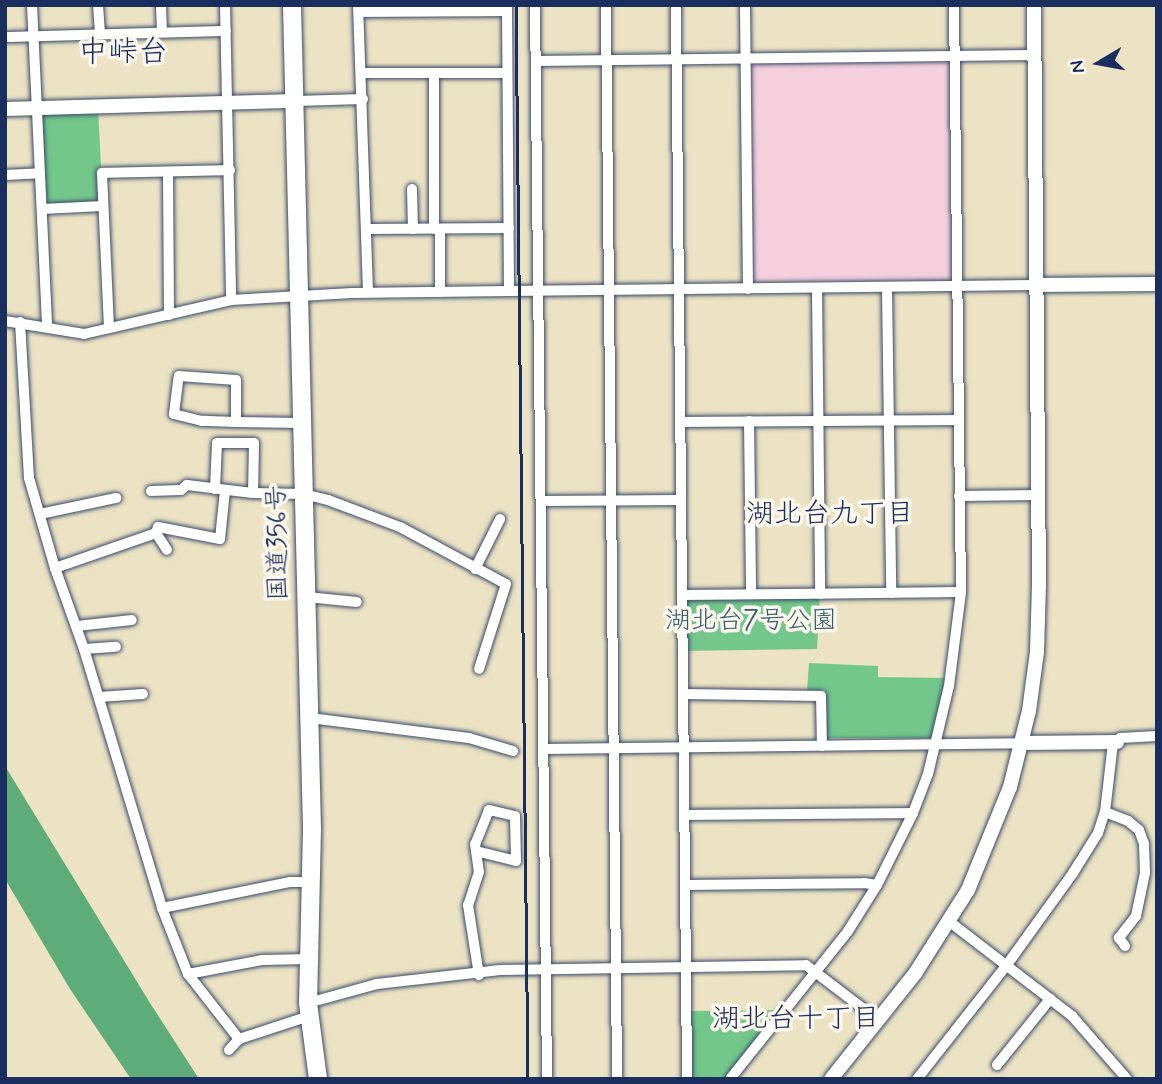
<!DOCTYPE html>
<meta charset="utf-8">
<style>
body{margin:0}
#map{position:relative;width:1162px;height:1084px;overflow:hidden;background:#ebe3c3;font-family:Mynerve,"Klee One",sans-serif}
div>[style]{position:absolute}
.built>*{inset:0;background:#f4cfdc}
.green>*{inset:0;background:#73c78b}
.forest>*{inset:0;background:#5eac77}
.roads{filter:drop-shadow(0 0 2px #3a4a6d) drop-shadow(0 0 2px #3a4a6d)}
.minor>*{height:10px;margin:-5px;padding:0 5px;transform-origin:5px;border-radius:5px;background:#fff}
.tertiary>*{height:14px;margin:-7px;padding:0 7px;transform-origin:7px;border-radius:7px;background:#fff}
.trunk>*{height:18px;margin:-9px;padding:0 9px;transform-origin:9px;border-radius:9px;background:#fff}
.rail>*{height:2.5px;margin:-1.25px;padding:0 1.25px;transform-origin:1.25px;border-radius:1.25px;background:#1b2f5e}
span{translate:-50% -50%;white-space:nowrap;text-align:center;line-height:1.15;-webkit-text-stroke:7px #fbf7ec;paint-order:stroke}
.street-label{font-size:26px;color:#1b2f5e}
.park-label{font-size:26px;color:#355d6c}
.neighbourhood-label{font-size:28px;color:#1b2f5e}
.quarter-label{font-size:30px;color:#1b2f5e}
.frame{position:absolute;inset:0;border:7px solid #1b2f5e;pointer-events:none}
.north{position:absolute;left:1064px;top:28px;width:70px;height:70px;-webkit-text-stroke:5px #fbf7ec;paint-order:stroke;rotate:260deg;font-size:19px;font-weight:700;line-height:28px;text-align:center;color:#1b2f5e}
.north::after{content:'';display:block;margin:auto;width:24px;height:32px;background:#1b2f5e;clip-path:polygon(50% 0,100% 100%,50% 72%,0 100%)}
</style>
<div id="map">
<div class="built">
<div style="clip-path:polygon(951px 60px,953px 281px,753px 281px,751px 62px)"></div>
</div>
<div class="green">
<div style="clip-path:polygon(98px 107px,103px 206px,42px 209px,37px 108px)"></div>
<div style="clip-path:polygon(820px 594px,817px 649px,683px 651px,682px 595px)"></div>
<div style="clip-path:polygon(809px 663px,878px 666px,878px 677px,946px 678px,934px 738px,826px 738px,825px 690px,807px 690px)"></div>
<div style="clip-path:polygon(786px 1010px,730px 1079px,687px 1079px,686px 1011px)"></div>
</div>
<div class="forest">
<div style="clip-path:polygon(5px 766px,150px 1003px,199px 1079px,131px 1079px,70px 989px,5px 879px)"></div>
</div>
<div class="roads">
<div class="minor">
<div style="left:32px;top:5px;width:320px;rotate:87.3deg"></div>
<div style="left:98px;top:5px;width:29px;rotate:86deg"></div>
<div style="left:161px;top:5px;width:27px;rotate:88deg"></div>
<div style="left:225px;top:5px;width:295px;rotate:88.8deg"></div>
<div style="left:358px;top:5px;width:287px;rotate:88deg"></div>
<div style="left:535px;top:5px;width:1074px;rotate:89.36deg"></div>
<div style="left:606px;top:5px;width:1074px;rotate:89.41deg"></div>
<div style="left:676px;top:5px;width:1074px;rotate:89.41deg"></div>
<div style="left:745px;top:5px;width:284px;rotate:89.4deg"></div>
<div style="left:359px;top:12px;width:148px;rotate:-0.4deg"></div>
<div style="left:5px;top:37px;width:221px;rotate:-1.6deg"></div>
<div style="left:536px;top:61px;width:498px;rotate:-0.7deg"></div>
<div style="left:362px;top:73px;width:145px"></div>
<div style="left:434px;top:73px;width:156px;rotate:90deg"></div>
<div style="left:296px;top:101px;width:67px;rotate:-1.7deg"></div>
<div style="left:168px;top:172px;width:143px;rotate:89.6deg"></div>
<div style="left:5px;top:175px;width:35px;rotate:-3deg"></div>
<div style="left:412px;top:189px;width:40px;rotate:88.6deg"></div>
<div style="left:42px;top:209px;width:61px;rotate:-2.8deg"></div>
<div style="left:367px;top:229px;width:142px;rotate:-0.4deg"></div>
<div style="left:817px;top:288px;width:306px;rotate:89.4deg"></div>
<div style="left:887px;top:288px;width:305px;rotate:89.2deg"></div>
<div style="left:509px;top:291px;width:527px;rotate:-0.65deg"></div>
<div style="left:440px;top:292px;width:63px;rotate:-90deg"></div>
<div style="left:5px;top:321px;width:80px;rotate:9.3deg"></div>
<div style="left:84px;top:334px;width:151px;rotate:-13deg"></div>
<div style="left:231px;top:300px;width:121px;rotate:-3.3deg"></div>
<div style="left:352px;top:293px;width:157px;rotate:-0.7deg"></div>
<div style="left:509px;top:291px;width:286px;rotate:-90.4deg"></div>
<div style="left:20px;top:322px;width:156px;rotate:86.7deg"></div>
<div style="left:29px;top:478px;width:94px;rotate:73.9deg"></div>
<div style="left:55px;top:568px;width:86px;rotate:70.3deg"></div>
<div style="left:84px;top:649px;width:270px;rotate:73.2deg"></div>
<div style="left:162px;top:908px;width:71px;rotate:68.5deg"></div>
<div style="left:188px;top:974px;width:75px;rotate:-10.7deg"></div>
<div style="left:262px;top:960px;width:47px;rotate:-1.2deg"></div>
<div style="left:109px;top:328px;width:155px;rotate:-92.6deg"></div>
<div style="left:102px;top:173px;width:128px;rotate:-1.3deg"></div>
<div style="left:749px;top:421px;width:173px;rotate:89.3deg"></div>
<div style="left:236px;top:422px;width:34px;rotate:-178deg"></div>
<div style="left:202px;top:421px;width:29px;rotate:-166deg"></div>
<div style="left:174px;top:414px;width:38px;rotate:-83deg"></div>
<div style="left:179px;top:376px;width:57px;rotate:4deg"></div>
<div style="left:236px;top:380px;width:42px;rotate:90deg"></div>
<div style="left:236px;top:422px;width:66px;rotate:0.9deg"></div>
<div style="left:680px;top:422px;width:278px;rotate:-0.4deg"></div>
<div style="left:215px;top:489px;width:46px;rotate:-87.5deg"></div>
<div style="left:217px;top:443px;width:37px"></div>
<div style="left:254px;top:443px;width:50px;rotate:91.1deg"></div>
<div style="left:151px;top:491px;width:30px;rotate:-2deg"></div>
<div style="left:181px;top:490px;width:8px;rotate:-40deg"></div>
<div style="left:187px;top:485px;width:66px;rotate:6.9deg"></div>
<div style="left:253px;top:493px;width:51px;rotate:1.1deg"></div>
<div style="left:304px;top:494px;width:25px;rotate:14deg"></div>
<div style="left:328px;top:500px;width:77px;rotate:20.6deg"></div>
<div style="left:400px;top:527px;width:120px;rotate:28.3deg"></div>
<div style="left:506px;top:584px;width:89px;rotate:107.6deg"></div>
<div style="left:959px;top:496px;width:79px;rotate:-0.7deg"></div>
<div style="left:542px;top:501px;width:139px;rotate:-0.4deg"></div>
<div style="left:40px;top:514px;width:78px;rotate:-11.9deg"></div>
<div style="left:156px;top:533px;width:20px;rotate:57deg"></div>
<div style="left:55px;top:568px;width:107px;rotate:-19.1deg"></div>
<div style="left:156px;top:533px;width:6px;rotate:-72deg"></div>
<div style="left:158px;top:527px;width:63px;rotate:11deg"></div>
<div style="left:220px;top:539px;width:48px;rotate:-84.1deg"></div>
<div style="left:475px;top:569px;width:56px;rotate:-63.4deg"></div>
<div style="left:682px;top:595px;width:279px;rotate:-0.6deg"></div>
<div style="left:307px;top:597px;width:50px;rotate:5.7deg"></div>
<div style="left:77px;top:626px;width:55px;rotate:-6.2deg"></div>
<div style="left:84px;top:649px;width:32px;rotate:-4deg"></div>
<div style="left:683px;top:694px;width:138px;rotate:0.8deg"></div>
<div style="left:821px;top:696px;width:50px;rotate:88.9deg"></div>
<div style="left:99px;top:697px;width:44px;rotate:-3.9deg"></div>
<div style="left:310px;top:718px;width:160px;rotate:7.2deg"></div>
<div style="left:469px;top:738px;width:46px;rotate:16.5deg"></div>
<div style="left:1117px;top:742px;width:5px;rotate:-53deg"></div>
<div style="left:1120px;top:738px;width:37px;rotate:-3deg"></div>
<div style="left:544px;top:749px;width:478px;rotate:-0.7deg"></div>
<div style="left:1105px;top:812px;width:25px;rotate:21deg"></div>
<div style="left:1128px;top:821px;width:14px;rotate:39deg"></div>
<div style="left:1139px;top:830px;width:15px;rotate:70deg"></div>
<div style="left:1144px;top:844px;width:29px;rotate:88deg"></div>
<div style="left:1145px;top:873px;width:44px;rotate:101.8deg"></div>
<div style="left:1136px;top:916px;width:28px;rotate:128deg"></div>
<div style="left:1119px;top:938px;width:10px;rotate:53deg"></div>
<div style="left:685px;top:815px;width:228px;rotate:-0.5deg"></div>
<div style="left:476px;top:851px;width:41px;rotate:14deg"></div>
<div style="left:516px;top:861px;width:45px;rotate:-91.3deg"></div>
<div style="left:515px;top:816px;width:27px;rotate:-167deg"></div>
<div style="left:489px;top:810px;width:37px;rotate:112deg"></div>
<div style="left:475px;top:844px;width:28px;rotate:82deg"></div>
<div style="left:479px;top:872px;width:35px;rotate:108deg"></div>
<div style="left:468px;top:905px;width:71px;rotate:81.1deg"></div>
<div style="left:685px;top:885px;width:179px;rotate:-0.6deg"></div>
<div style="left:864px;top:883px;width:13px;rotate:9deg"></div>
<div style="left:162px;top:908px;width:131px;rotate:-11.5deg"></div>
<div style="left:290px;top:882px;width:22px"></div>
<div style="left:950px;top:922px;width:154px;rotate:37.6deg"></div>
<div style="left:1072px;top:1016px;width:84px;rotate:48.9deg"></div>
<div style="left:188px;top:974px;width:83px;rotate:51.9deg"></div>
<div style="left:308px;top:1003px;width:72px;rotate:-15.4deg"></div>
<div style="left:377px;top:984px;width:124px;rotate:-6.5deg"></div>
<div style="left:500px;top:970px;width:306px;rotate:-0.9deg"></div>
<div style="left:806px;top:965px;width:91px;rotate:37.4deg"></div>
<div style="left:229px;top:1050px;width:15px;rotate:-48deg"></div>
<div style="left:239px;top:1039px;width:74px;rotate:-18.2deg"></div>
<div style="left:997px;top:1065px;width:85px;rotate:-51.2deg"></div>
<div style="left:730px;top:1079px;width:189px;rotate:-51.4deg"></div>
<div style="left:848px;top:931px;width:54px;rotate:-57.8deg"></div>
<div style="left:877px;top:885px;width:80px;rotate:-63.4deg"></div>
<div style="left:913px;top:813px;width:42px;rotate:-69deg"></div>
<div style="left:928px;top:774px;width:90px;rotate:-76.6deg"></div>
<div style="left:949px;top:686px;width:95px;rotate:-82.7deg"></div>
<div style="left:961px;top:592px;width:587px;rotate:-90.68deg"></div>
<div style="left:917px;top:1079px;width:144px;rotate:-51.8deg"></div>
<div style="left:1006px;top:966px;width:115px;rotate:-54.2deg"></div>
<div style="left:1073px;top:873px;width:47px;rotate:-58deg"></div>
<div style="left:1098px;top:833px;width:22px;rotate:-72deg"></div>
<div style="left:1105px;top:812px;width:69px;rotate:-83.4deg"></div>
</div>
<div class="tertiary">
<div style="left:5px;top:109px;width:291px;rotate:-1.6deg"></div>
<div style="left:1036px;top:285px;width:121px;rotate:-0.5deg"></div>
<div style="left:1022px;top:743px;width:95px;rotate:-0.6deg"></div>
<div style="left:831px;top:1079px;width:137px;rotate:-51.5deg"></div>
<div style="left:916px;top:972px;width:97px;rotate:-57.6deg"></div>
<div style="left:968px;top:890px;width:111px;rotate:-67.8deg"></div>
<div style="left:1010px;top:787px;width:78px;rotate:-76deg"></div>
<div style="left:1029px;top:711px;width:60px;rotate:-82.3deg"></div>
<div style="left:1037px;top:652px;width:66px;rotate:-88.3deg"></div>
<div style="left:1039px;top:586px;width:581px;rotate:-90.49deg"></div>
</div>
<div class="trunk">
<div style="left:292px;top:5px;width:824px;rotate:88.61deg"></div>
<div style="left:312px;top:829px;width:174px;rotate:91.3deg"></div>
<div style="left:308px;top:1003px;width:77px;rotate:82.5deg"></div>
</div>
</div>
<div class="rail">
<div style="left:516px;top:5px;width:1074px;rotate:89.36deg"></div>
</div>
<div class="street-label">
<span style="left:279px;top:543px;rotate:-91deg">国道356号</span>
</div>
<div class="park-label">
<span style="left:751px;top:622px">湖北台7号公園</span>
</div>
<div class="neighbourhood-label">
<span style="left:830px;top:515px">湖北台九丁目</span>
<span style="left:796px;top:1020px">湖北台十丁目</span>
</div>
<div class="quarter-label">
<span style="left:123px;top:53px">中峠台</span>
</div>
<div class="frame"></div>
<div class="north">N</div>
</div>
